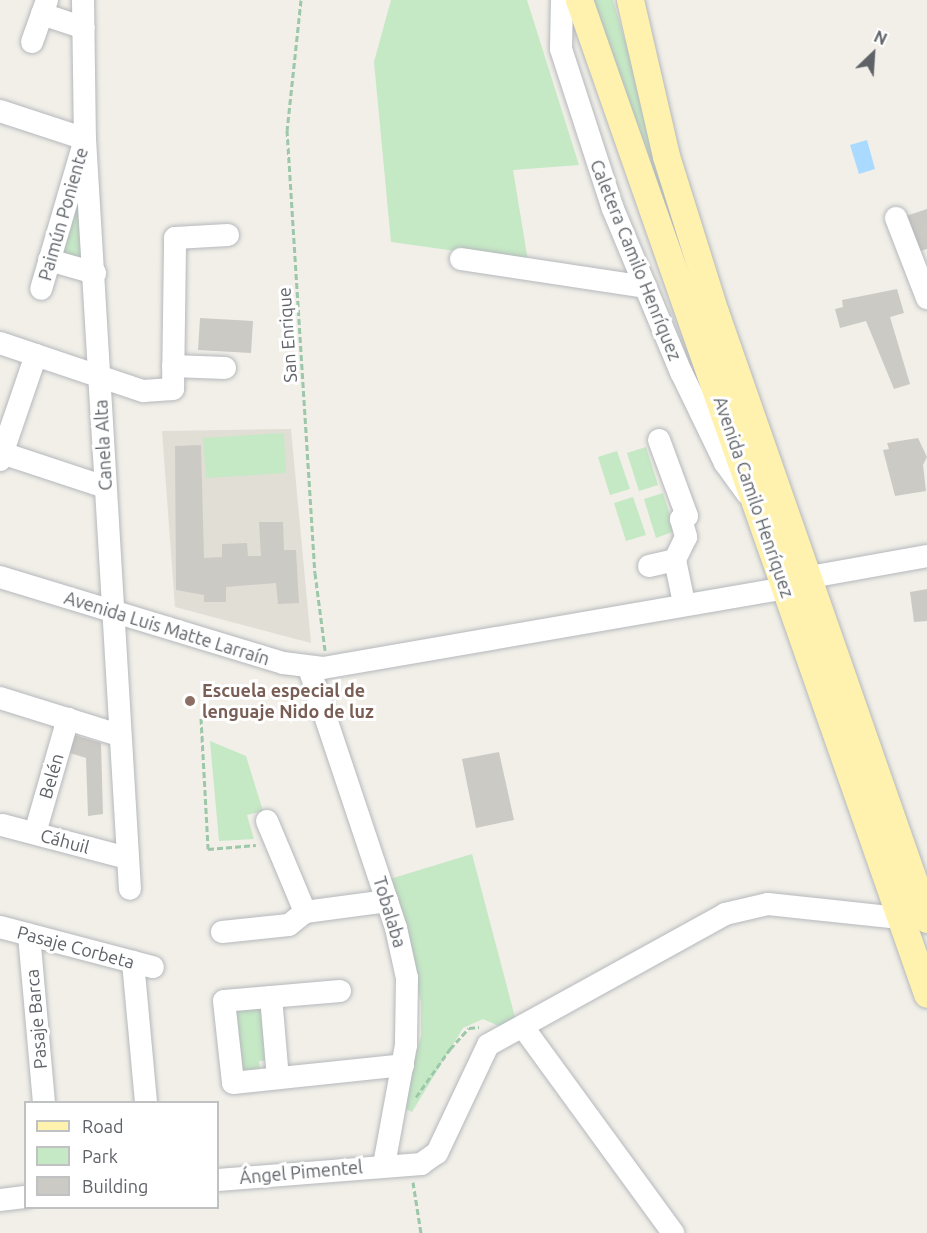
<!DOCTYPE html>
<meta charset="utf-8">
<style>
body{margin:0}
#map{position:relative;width:927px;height:1233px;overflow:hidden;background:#f1efe8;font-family:Ubuntu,sans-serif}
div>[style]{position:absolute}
.education>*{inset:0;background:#e1ded6}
.green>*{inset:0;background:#c5e8c5}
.water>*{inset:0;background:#aadaff}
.building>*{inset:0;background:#cccac5}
.path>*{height:3px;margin-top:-1.5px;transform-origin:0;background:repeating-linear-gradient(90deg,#9cc7a9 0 6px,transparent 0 9px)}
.roads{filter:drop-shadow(0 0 2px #b5b8bc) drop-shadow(0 0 2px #b5b8bc)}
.minor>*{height:22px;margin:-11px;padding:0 11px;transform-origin:11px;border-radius:11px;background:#fff}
.major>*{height:27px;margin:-13.5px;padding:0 13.5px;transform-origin:13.5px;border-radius:13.5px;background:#fff2af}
.dots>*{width:16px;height:16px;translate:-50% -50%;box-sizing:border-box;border:3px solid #fff;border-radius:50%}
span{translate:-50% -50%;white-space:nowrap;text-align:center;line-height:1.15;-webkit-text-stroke:6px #fff;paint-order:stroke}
.street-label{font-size:18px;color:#5f6368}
.education-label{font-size:18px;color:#785e54;font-weight:700}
.left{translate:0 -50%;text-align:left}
.legend{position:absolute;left:24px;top:1101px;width:195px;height:108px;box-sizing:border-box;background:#fff;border:2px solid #bfc1c3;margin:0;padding:8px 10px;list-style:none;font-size:18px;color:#5f6368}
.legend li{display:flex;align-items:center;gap:12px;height:30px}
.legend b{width:30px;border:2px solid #bfc1c3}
.north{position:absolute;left:843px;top:24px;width:60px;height:60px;-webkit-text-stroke:4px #fff;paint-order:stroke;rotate:25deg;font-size:16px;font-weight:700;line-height:24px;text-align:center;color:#5f6368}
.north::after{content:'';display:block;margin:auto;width:21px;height:27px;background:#5f6368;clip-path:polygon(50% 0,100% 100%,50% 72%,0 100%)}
</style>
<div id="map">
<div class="education">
<div style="clip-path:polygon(291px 429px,311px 643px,175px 607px,162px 431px)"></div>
</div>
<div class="green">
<div style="clip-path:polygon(391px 0,527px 0,579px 165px,513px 170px,528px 261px,391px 242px,374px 62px)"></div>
<div style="clip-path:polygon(592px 0,613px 0,732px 403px,696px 312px,650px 159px)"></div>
<div style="clip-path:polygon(77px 179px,85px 264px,55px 257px)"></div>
<div style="clip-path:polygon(284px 433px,286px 473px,206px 478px,203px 438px)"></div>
<div style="clip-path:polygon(646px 447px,658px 485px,639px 491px,627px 453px)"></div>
<div style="clip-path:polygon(617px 451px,630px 489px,610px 495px,598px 457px)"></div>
<div style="clip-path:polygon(663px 493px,675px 531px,656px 538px,644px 499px)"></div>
<div style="clip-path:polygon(633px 497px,646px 535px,626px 541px,614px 503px)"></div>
<div style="clip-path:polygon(210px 741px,246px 756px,263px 811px,247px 815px,254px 839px,219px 841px)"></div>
<div style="clip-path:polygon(472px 854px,516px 1021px,499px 1026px,483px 1019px,463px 1028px,412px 1112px,406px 1109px,405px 1095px,421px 1036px,421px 1002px,390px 879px)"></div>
<div style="clip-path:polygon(268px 1007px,272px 1060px,259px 1061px,260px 1070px,237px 1072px,232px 1010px)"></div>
</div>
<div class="water">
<div style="clip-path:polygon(867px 140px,875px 169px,859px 174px,850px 145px)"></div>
</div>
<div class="building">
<div style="clip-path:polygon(927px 209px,927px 249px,913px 253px,900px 218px)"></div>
<div style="clip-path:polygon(897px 289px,904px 313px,890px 317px,910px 384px,894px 389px,866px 321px,840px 328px,835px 309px,843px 307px,842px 300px)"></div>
<div style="clip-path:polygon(200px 318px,253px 321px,251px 353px,198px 350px)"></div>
<div style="clip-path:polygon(918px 438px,927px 457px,923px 465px,926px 491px,895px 496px,883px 450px,889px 449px,887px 443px)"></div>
<div style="clip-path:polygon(201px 445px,204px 558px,222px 557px,222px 544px,247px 543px,248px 556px,261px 556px,259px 522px,283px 522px,284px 550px,296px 550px,299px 603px,278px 604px,276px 583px,226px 587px,226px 602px,204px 602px,204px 595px,176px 590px,175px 446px)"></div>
<div style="clip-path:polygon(927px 589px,927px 621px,914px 622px,910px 592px)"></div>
<div style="clip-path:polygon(74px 735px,101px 743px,103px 814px,88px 816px,86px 758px,70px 753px)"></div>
<div style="clip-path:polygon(499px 752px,514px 820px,476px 828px,462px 759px)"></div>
</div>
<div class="path">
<div style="left:301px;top:0;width:131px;rotate:96.1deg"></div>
<div style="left:287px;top:130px;width:444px;rotate:86.4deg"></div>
<div style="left:315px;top:573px;width:78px;rotate:82.6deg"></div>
<div style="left:201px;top:718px;width:131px;rotate:86.9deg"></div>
<div style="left:208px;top:849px;width:48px;rotate:-4.8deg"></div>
<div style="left:416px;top:1097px;width:59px;rotate:-54.7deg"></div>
<div style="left:450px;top:1049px;width:28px;rotate:-48deg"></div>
<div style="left:469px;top:1028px;width:10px;rotate:-6deg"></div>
<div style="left:413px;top:1182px;width:52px;rotate:81.1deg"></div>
</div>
<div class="roads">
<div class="minor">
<div style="left:83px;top:0;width:139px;rotate:89.2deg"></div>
<div style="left:85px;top:139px;width:751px;rotate:86.57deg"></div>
<div style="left:562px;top:0;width:49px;rotate:91.2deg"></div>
<div style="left:561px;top:49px;width:168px;rotate:72deg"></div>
<div style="left:613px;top:209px;width:177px;rotate:67.4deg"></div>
<div style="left:681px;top:372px;width:101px;rotate:64.2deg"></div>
<div style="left:725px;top:463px;width:37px;rotate:54deg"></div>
<div style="left:42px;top:14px;width:44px;rotate:18.4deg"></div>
<div style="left:32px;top:42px;width:45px;rotate:-70.3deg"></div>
<div style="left:0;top:111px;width:89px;rotate:18.2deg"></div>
<div style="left:85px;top:139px;width:156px;rotate:106.3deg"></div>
<div style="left:896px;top:218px;width:86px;rotate:68.8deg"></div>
<div style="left:461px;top:259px;width:187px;rotate:8.6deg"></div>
<div style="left:49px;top:260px;width:48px;rotate:15.8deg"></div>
<div style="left:0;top:343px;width:151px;rotate:18.6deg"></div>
<div style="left:143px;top:391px;width:30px;rotate:-4deg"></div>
<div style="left:173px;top:389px;width:151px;rotate:-89.2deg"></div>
<div style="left:175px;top:238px;width:53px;rotate:-3.2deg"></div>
<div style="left:173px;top:366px;width:52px;rotate:2.2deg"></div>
<div style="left:659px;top:440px;width:81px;rotate:69.8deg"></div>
<div style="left:687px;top:516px;width:7px;rotate:153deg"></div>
<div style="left:681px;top:519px;width:19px;rotate:74deg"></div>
<div style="left:686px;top:537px;width:25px;rotate:116deg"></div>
<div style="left:675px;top:560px;width:44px;rotate:78.2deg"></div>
<div style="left:2px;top:453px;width:108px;rotate:18.3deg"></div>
<div style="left:0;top:460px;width:111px;rotate:-71.1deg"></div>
<div style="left:649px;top:566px;width:27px;rotate:-13deg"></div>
<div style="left:0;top:577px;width:296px;rotate:16.9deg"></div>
<div style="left:283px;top:663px;width:40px;rotate:7.1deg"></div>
<div style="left:323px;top:668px;width:469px;rotate:-9.8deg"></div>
<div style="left:805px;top:578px;width:124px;rotate:-10.2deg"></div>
<div style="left:309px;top:668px;width:274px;rotate:71.5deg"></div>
<div style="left:396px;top:928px;width:51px;rotate:77.6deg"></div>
<div style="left:407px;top:978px;width:67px;rotate:90.9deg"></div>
<div style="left:406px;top:1045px;width:122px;rotate:100.4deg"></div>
<div style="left:0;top:698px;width:125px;rotate:17.3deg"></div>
<div style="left:267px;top:821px;width:99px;rotate:67.3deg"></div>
<div style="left:305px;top:912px;width:83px;rotate:-7.6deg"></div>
<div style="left:2px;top:825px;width:129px;rotate:14.8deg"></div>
<div style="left:35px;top:833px;width:119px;rotate:-73.9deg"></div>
<div style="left:0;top:927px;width:158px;rotate:14.7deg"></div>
<div style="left:222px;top:932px;width:67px;rotate:-6deg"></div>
<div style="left:289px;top:925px;width:21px;rotate:-39deg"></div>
<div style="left:29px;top:935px;width:168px;rotate:84.9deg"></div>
<div style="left:133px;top:962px;width:141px;rotate:84.7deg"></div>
<div style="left:340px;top:991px;width:116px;rotate:175.1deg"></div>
<div style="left:224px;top:1001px;width:82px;rotate:83.7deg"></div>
<div style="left:233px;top:1083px;width:171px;rotate:-6deg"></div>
<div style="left:271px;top:997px;width:81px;rotate:85.1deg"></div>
<div style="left:523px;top:1027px;width:255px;rotate:53.9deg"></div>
<div style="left:218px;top:1180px;width:204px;rotate:-4.5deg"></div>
<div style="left:421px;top:1164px;width:19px;rotate:-35deg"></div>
<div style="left:437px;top:1153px;width:119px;rotate:-64.7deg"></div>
<div style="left:488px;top:1045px;width:271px;rotate:-28.9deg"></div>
<div style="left:725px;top:914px;width:44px;rotate:-13.1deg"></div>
<div style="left:768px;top:904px;width:133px;rotate:6.1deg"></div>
<div style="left:0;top:1200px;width:26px;rotate:-7deg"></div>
</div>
<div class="major">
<div style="left:579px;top:0;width:1053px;rotate:70.7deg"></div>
<div style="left:630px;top:0;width:160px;rotate:77deg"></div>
<div style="left:666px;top:156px;width:164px;rotate:72.6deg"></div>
<div style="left:715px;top:312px;width:643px;rotate:70.75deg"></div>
</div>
</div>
<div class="dots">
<div style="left:190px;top:701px;background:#8d6e63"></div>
</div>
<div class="street-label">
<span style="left:63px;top:214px;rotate:-74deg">Paimún Poniente</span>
<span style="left:636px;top:260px;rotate:68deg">Caletera Camilo Henríquez</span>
<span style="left:287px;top:335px;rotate:-94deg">San Enrique</span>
<span style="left:103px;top:445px;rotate:-93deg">Canela Alta</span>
<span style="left:754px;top:497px;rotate:71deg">Avenida Camilo Henríquez</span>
<span style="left:167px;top:628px;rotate:17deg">Avenida Luis Matte Larraín</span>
<span style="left:51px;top:776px;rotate:-74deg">Belén</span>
<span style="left:65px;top:841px;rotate:15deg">Cáhuil</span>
<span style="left:390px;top:912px;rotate:73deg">Tobalaba</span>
<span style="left:76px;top:947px;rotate:15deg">Pasaje Corbeta</span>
<span style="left:36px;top:1019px;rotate:-95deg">Pasaje Barca</span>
<span style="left:301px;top:1172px;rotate:-5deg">Ángel Pimentel</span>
</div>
<div class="education-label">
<span class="left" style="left:202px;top:701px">Escuela especial de<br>lenguaje Nido de luz</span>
</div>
<ul class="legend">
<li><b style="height:8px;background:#fff2af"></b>Road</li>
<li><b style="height:16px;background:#c5e8c5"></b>Park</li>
<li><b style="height:16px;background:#cccac5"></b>Building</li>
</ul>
<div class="north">N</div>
</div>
